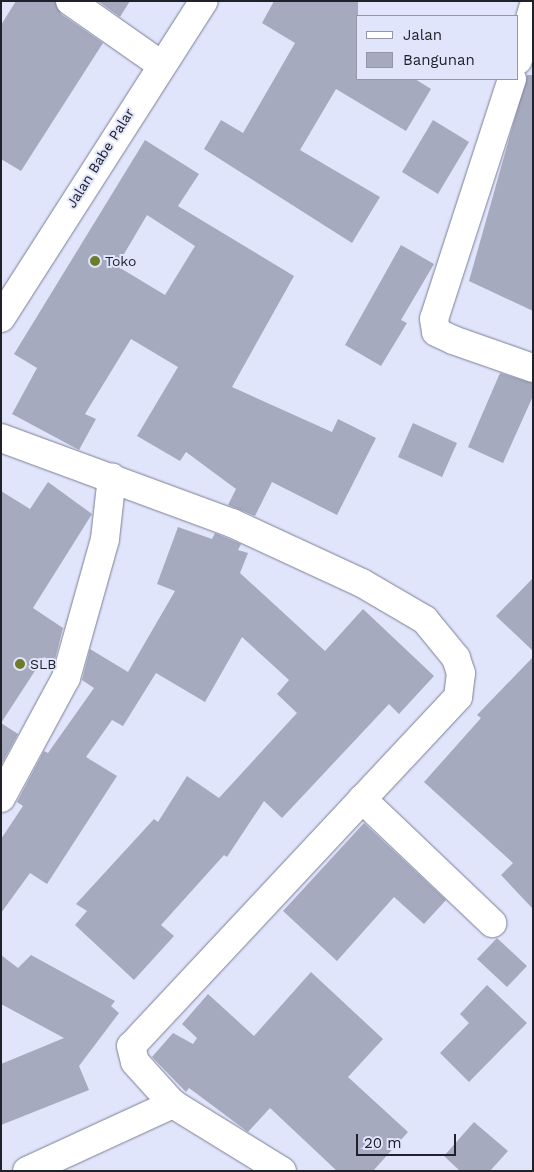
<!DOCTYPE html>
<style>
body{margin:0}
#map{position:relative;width:534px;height:1172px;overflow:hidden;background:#e1e5fc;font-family:"Work Sans",sans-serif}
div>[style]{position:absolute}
.building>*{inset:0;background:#a6aabf}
.roads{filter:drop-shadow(0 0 1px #7b7f93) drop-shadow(0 0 1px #7b7f93)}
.minor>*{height:28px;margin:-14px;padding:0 14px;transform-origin:14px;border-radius:14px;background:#fff}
.dots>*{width:14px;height:14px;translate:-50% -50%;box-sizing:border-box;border:2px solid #e1e5fc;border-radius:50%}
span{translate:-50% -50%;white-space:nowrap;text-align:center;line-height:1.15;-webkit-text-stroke:4px #e1e5fc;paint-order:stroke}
.street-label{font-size:14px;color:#20222a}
.poi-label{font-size:14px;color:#20222a}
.left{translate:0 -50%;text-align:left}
.frame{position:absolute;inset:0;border:2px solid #20222a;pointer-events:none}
.legend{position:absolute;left:356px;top:15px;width:162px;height:65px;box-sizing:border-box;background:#e1e5fc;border:1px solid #9497a8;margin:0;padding:6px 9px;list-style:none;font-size:15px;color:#20222a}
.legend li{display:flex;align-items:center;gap:10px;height:25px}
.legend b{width:25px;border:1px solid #9497a8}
.scale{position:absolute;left:356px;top:1134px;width:100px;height:22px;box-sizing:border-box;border:2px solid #20222a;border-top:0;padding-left:6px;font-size:15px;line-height:18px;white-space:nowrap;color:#20222a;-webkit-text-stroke:4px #e1e5fc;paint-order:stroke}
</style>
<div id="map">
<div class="building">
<div style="clip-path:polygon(16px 1px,55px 1px,61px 14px,103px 43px,21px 171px,1px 159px,1px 25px)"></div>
<div style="clip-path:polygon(98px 1px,130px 1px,120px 17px)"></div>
<div style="clip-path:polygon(274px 1px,358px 1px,358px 79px,415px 79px,431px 89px,406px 131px,336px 89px,300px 150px,380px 197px,352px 243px,204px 149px,221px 120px,243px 133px,295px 43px,262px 23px)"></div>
<div style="clip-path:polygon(527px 75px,533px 75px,533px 311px,469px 281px)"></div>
<div style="clip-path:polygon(433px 120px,469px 142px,438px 194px,402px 172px)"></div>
<div style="clip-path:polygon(evenodd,145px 140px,199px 174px,178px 206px,294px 276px,232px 387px,332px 432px,338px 419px,376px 438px,337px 515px,272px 482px,255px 516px,228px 505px,236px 489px,186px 452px,180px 461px,137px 436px,178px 367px,131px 339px,85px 414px,96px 419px,79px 450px,12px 414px,37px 368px,14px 354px,145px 140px,147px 215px,195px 246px,165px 295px,117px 266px,147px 215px)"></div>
<div style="clip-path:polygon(401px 245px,434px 264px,401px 320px,407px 323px,381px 366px,345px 345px)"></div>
<div style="clip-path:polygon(500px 373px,533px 383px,533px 396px,503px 463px,468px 447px)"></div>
<div style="clip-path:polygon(413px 423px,457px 443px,442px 477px,398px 457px)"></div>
<div style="clip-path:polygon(48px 482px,92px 514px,33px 608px,63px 628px,54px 663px,44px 657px,1px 723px,1px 491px,30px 509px)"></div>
<div style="clip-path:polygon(178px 527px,212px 539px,215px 533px,241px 544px,238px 550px,248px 553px,240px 573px,325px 651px,363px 609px,434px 676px,399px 714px,389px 704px,282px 818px,264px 801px,227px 857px,224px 855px,161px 925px,174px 936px,134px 980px,75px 925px,87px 911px,76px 904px,154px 819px,158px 822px,187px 776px,219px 798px,297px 713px,277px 694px,289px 680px,242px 637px,205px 702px,156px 673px,123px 726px,112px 720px,86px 757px,117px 776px,47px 884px,30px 873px,1px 913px,1px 839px,23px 806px,17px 802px,44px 751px,48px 753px,94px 688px,82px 680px,90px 649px,128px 672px,175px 591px,157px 584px)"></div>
<div style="clip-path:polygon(533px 578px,533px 651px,496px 616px)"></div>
<div style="clip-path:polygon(533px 657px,533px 909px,501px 875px,513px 863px,424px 782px,481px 718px,477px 715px)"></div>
<div style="clip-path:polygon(1px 723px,18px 734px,1px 765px)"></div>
<div style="clip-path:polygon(364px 823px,446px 900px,424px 924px,394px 897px,337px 961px,283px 911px)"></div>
<div style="clip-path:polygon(497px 938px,527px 966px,507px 987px,477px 959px)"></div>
<div style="clip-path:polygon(1px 955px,18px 968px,31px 955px,115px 1001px,111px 1006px,119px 1013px,79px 1066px,89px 1090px,1px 1125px,1px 1064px,64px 1038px,1px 1004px)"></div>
<div style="clip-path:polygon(311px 972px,383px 1039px,348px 1077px,408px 1132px,373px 1171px,337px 1171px,270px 1108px,248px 1132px,189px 1088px,186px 1092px,152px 1057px,173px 1033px,193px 1044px,197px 1038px,182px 1024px,208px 994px,254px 1036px)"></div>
<div style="clip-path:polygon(487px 985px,527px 1023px,469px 1082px,440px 1053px,469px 1023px,460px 1014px)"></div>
<div style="clip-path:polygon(474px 1122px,508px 1151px,490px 1171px,460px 1171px,444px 1156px)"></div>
</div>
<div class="roads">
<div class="minor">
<div style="left:70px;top:1px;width:110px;rotate:35deg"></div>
<div style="left:518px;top:60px;width:54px;rotate:-73.9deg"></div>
<div style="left:512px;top:79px;width:252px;rotate:108deg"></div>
<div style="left:434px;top:319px;width:13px;rotate:81deg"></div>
<div style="left:436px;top:332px;width:19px;rotate:25deg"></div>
<div style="left:453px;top:340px;width:85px;rotate:19.3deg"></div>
<div style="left:1px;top:318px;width:376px;rotate:-57.4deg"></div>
<div style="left:1px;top:438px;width:246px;rotate:20.2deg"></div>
<div style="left:232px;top:523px;width:143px;rotate:24.8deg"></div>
<div style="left:362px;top:583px;width:73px;rotate:30.4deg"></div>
<div style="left:425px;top:620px;width:49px;rotate:50.8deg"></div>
<div style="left:456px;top:658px;width:16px;rotate:72deg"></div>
<div style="left:461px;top:673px;width:24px;rotate:97deg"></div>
<div style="left:458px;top:697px;width:478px;rotate:133.1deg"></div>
<div style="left:131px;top:1046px;width:16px;rotate:76deg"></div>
<div style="left:135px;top:1062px;width:57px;rotate:47.9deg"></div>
<div style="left:173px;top:1104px;width:128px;rotate:31.6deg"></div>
<div style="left:1px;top:798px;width:136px;rotate:-61.6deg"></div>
<div style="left:66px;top:678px;width:144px;rotate:-74.3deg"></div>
<div style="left:105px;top:539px;width:62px;rotate:-83.6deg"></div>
<div style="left:362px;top:799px;width:180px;rotate:43.6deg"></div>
<div style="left:27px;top:1171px;width:161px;rotate:-24.7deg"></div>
</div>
</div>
<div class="dots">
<div style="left:95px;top:261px;background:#6e7b28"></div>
<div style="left:20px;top:664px;background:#6e7b28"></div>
</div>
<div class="street-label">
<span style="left:100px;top:158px;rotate:-58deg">Jalan Babe Palar</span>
</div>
<div class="poi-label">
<span class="left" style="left:105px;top:261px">Toko</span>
<span class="left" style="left:30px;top:664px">SLB</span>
</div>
<div class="frame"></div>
<ul class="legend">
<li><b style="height:6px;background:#fff"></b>Jalan</li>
<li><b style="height:14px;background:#a6aabf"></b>Bangunan</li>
</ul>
<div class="scale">20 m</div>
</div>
